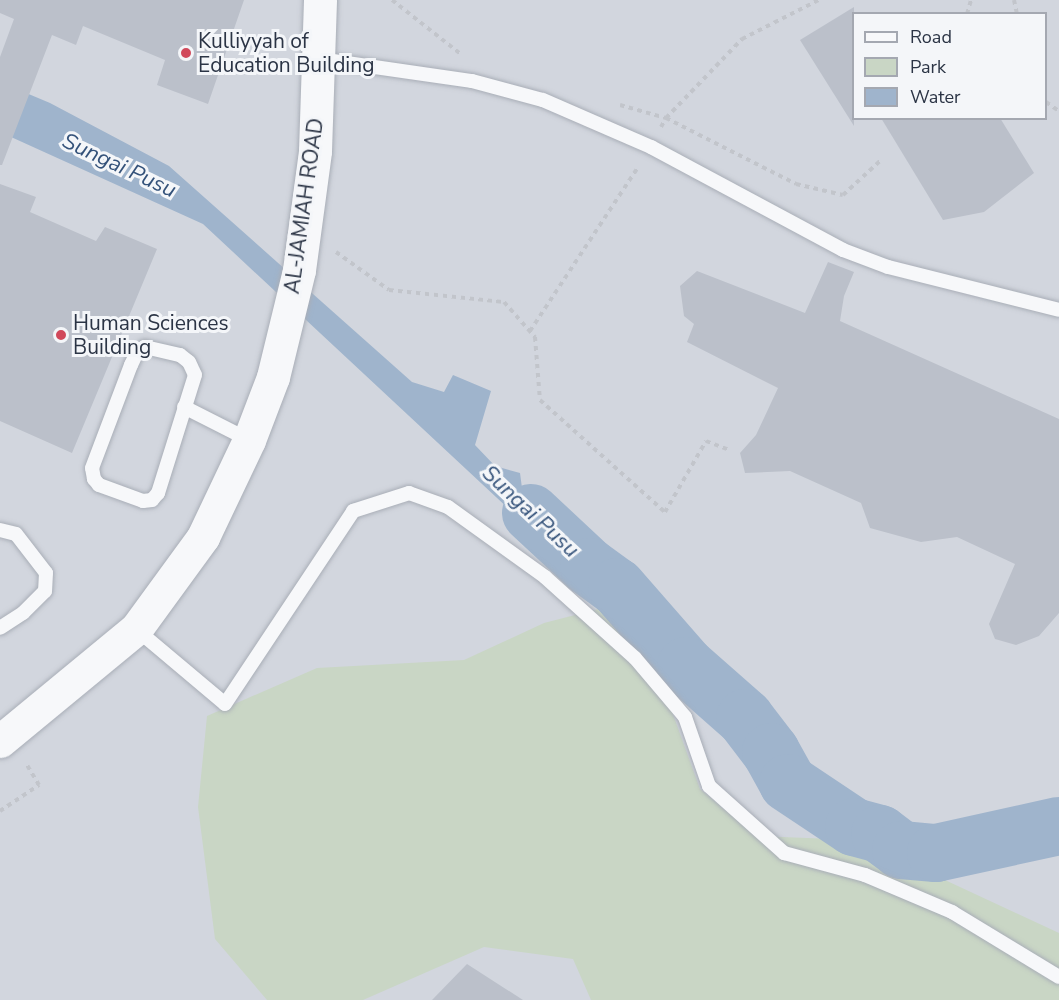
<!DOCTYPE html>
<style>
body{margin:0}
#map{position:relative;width:1059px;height:1000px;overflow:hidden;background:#e4e7ec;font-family:"Nunito Sans",sans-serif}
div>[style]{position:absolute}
.built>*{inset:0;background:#d2d6de}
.green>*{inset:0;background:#c9d6c5}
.water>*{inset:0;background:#9fb4cc}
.river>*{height:58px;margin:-29px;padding:0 29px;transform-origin:29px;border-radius:29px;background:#9fb4cc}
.building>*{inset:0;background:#bbc0ca}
.path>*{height:4px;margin-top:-2px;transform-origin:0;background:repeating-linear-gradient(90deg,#c2c5cb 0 4.5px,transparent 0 9px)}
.roads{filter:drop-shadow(0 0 2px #a9aeb7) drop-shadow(0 0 2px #a9aeb7)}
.service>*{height:14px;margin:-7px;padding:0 7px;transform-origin:7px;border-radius:7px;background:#f7f8fa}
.tertiary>*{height:33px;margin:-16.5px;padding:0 16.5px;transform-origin:16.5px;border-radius:16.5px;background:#f7f8fa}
.dots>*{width:16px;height:16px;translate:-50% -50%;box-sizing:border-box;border:3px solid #f4f6f9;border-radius:50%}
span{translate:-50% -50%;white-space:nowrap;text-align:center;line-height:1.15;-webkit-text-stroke:6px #f4f6f9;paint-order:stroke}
.poi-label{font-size:21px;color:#2b3445}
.left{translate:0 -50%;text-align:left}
.street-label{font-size:21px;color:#2b3445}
.water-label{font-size:22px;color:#34527a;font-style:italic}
.legend{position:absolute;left:852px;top:12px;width:195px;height:108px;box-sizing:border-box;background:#f4f6f9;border:2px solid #a4a8b1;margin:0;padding:8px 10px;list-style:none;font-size:18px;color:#2b3445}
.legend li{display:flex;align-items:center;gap:12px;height:30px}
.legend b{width:30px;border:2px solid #a4a8b1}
</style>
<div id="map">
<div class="built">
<div style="clip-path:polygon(evenodd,0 0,1059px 0,1059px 1000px,0 1000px,0 0,854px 14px,1046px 14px,1046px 118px,854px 118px,854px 14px)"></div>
</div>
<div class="green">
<div style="clip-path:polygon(606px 607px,657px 670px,700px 789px,757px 836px,859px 840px,1059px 933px,1059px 1000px,591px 1000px,573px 959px,484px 947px,363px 1000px,267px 1000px,215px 939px,198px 807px,207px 716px,317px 668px,464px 660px,544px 623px)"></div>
</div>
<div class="water">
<div style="clip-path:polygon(0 82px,50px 103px,169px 166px,412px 382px,444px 392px,453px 375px,491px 391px,475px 445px,495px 466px,520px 473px,524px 503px,594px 555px,584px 579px,203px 224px,0 132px)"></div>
</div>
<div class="river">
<div style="left:531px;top:513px;width:79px;rotate:43deg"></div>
<div style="left:589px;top:567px;width:34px;rotate:36deg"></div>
<div style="left:617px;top:587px;width:105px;rotate:48.9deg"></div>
<div style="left:686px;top:666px;width:79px;rotate:41.4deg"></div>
<div style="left:745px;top:718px;width:43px;rotate:52.6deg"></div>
<div style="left:771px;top:752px;width:35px;rotate:61deg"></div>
<div style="left:788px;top:783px;width:79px;rotate:33.7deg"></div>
<div style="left:854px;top:827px;width:27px;rotate:15deg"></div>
<div style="left:880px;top:834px;width:26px;rotate:37deg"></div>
<div style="left:901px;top:850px;width:35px;rotate:5deg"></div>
<div style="left:936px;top:853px;width:126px;rotate:-12.4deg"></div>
</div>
<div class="building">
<div style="clip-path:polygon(0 0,244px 0,208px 104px,157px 85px,165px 60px,83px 26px,76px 45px,52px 35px,2px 165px,0 165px,0 57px,14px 19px,0 13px)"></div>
<div style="clip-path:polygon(854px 7px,854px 126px,800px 40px)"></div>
<div style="clip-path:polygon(881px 118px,1000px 118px,1034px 173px,984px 212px,943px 220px)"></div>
<div style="clip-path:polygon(0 184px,36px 197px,30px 212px,96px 241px,105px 227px,157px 249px,72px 453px,0 421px)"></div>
<div style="clip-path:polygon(828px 262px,854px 272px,844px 296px,840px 321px,1059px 419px,1059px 613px,1039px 636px,1016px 645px,995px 639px,989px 624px,1015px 564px,957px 537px,921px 542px,870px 528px,861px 503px,790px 471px,745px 473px,740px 453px,756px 435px,778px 388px,687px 342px,694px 324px,684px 316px,680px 286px,697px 271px,805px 313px)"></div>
<div style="clip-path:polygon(467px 964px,523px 1000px,432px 1000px)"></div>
</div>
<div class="path">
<div style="left:392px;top:0;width:89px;rotate:38.2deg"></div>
<div style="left:1014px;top:0;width:14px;rotate:78deg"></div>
<div style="left:967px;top:14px;width:15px;rotate:-74deg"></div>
<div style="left:1046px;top:102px;width:16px;rotate:35deg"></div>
<div style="left:620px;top:105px;width:48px;rotate:15.8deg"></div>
<div style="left:666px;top:118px;width:146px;rotate:26.9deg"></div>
<div style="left:796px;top:184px;width:48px;rotate:13.2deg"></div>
<div style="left:843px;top:195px;width:52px;rotate:-42.6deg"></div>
<div style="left:661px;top:127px;width:10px;rotate:-61deg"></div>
<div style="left:666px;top:118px;width:110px;rotate:-46.1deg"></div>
<div style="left:742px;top:39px;width:86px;rotate:-26.9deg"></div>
<div style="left:336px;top:252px;width:65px;rotate:35.6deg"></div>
<div style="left:389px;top:290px;width:116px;rotate:6deg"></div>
<div style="left:504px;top:302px;width:47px;rotate:48.5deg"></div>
<div style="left:535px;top:337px;width:63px;rotate:85.5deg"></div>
<div style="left:540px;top:400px;width:168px;rotate:41.9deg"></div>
<div style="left:665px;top:512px;width:82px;rotate:-60deg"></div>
<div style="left:706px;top:441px;width:26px;rotate:21deg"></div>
<div style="left:530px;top:331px;width:196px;rotate:-56.6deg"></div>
<div style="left:0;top:811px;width:47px;rotate:-33.7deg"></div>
<div style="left:39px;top:785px;width:26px;rotate:-121deg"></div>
</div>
<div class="roads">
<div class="service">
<div style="left:319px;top:59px;width:155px;rotate:8.2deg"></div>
<div style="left:472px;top:81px;width:73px;rotate:15deg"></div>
<div style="left:543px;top:100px;width:118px;rotate:23.5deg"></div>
<div style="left:651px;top:147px;width:218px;rotate:28.2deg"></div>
<div style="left:843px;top:250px;width:48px;rotate:20.7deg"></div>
<div style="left:888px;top:267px;width:176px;rotate:14.1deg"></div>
<div style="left:145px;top:347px;width:36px;rotate:13deg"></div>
<div style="left:180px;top:355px;width:11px;rotate:38deg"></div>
<div style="left:189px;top:362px;width:14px;rotate:65deg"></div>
<div style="left:195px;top:375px;width:124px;rotate:107.4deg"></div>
<div style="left:158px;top:493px;width:9px;rotate:131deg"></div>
<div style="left:152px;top:500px;width:9px;rotate:174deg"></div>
<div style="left:143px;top:501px;width:47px;rotate:-160deg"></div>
<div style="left:99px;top:485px;width:8px;rotate:-130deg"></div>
<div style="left:94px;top:479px;width:11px;rotate:-100deg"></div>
<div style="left:92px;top:468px;width:110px;rotate:-69.3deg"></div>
<div style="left:131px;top:365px;width:14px;rotate:-65deg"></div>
<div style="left:137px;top:352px;width:9px;rotate:-32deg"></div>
<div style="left:184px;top:407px;width:73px;rotate:26.9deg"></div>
<div style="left:0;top:530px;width:16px;rotate:14deg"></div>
<div style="left:16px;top:534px;width:49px;rotate:52.4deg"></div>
<div style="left:46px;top:573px;width:18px;rotate:93deg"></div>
<div style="left:45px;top:591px;width:31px;rotate:135deg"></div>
<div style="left:23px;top:613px;width:27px;rotate:147deg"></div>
<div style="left:136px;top:629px;width:116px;rotate:40.1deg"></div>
<div style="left:225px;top:704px;width:232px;rotate:-56.4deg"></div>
<div style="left:353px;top:511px;width:59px;rotate:-17.8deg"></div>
<div style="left:409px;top:493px;width:41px;rotate:19.7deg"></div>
<div style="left:448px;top:507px;width:120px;rotate:35.8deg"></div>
<div style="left:545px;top:577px;width:121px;rotate:42deg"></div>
<div style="left:635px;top:658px;width:77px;rotate:49.7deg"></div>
<div style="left:685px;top:717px;width:73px;rotate:70.8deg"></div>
<div style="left:709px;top:786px;width:101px;rotate:41.8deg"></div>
<div style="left:784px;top:853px;width:84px;rotate:15.2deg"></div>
<div style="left:865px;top:875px;width:95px;rotate:23deg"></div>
<div style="left:952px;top:912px;width:125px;rotate:31.3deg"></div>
</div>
<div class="tertiary">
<div style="left:0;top:741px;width:176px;rotate:-39.5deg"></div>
<div style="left:136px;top:629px;width:114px;rotate:-53.9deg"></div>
<div style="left:203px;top:537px;width:107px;rotate:-64.6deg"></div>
<div style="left:249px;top:440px;width:67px;rotate:-69.1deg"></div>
<div style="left:273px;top:377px;width:110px;rotate:-76.3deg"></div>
<div style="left:299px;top:270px;width:120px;rotate:-82.3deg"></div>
<div style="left:315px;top:151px;width:151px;rotate:-88.1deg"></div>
</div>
</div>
<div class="dots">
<div style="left:186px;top:53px;background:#d1495b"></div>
<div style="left:61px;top:335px;background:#d1495b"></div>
</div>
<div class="poi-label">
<span class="left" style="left:198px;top:53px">Kulliyyah of<br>Education Building</span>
<span class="left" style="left:73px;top:335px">Human Sciences<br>Building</span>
</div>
<div class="street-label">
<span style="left:304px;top:206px;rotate:-82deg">AL-JAMIAH ROAD</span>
</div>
<div class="water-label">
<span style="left:119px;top:166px;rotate:25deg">Sungai Pusu</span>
<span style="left:530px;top:512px;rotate:43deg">Sungai Pusu</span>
</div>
<ul class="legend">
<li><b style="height:8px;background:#f7f8fa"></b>Road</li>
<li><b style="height:16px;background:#c9d6c5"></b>Park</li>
<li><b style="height:16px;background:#9fb4cc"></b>Water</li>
</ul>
</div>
